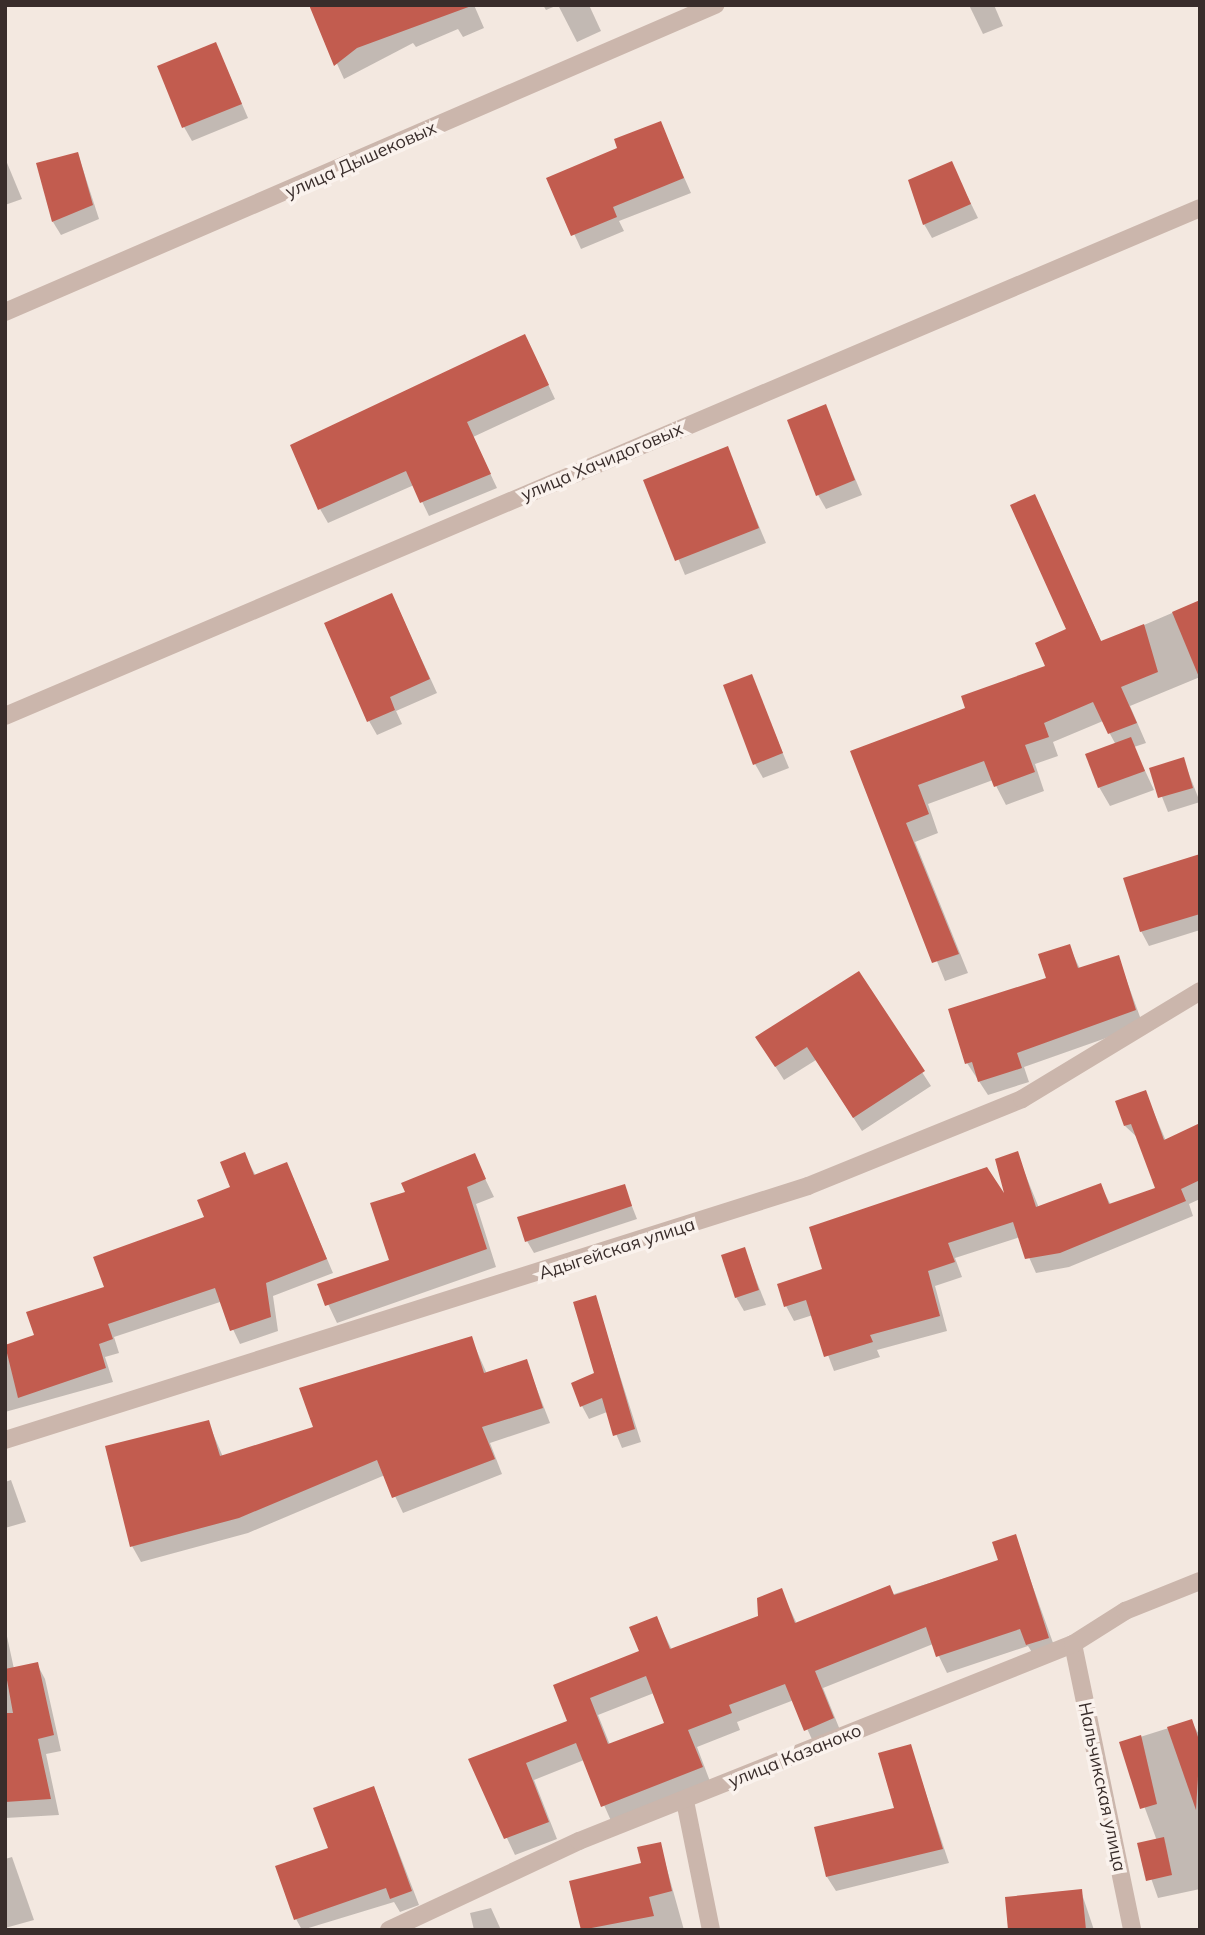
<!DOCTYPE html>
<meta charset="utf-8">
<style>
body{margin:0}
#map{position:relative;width:1205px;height:1935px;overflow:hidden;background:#f3e8e0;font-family:Mulish,sans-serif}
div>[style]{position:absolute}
.shadow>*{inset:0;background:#0003}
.building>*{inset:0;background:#c25c4f}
.street>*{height:18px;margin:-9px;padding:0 9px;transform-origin:9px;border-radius:9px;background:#cbb6ac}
span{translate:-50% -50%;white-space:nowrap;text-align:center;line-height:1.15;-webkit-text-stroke:7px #faf2ed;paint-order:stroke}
.street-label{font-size:18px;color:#392d2b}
.frame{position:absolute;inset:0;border:7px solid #392d2b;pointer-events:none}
</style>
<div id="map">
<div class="shadow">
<div style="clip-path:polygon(346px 5px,474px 5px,484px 28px,463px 37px,458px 29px,416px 47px,413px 43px,344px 79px,316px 18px)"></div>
<div style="clip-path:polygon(543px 5px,558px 5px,546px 10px)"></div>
<div style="clip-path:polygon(558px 5px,589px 5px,601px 31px,577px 42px)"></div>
<div style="clip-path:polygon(969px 5px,994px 5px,1003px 26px,983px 34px)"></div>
<div style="clip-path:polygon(216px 44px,248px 118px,192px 141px,184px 127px)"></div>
<div style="clip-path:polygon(660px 123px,691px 193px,619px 221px,624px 231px,581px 249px,549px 179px,620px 149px)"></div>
<div style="clip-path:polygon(78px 154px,99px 219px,61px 235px,53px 222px)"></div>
<div style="clip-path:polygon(5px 158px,22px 199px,5px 205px)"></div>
<div style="clip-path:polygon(951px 163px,978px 218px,932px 238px,924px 224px)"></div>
<div style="clip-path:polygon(532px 350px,555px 399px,473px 437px,497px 488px,429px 516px,414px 485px,328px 523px,320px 509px)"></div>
<div style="clip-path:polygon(825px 407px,862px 495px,826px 509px,818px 495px)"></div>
<div style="clip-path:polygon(727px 448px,766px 543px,685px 575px,646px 481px)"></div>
<div style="clip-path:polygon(1034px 496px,1102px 643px,1200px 601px,1200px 677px,1130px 706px,1146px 743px,1134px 747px,1154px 790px,1110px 806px,1099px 787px,1116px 745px,1103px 721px,1053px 742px,1058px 756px,1035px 764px,1044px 791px,1006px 805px,993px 780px,928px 804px,938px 833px,915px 842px,968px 973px,945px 981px,852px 752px,967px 709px,1047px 667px,1069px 630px)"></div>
<div style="clip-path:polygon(392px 595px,437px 693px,396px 711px,402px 724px,377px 735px,369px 721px)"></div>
<div style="clip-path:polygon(751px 676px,789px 768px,763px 778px,755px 764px)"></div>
<div style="clip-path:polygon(1183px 759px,1200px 802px,1168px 812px,1151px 769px)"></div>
<div style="clip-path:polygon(1200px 856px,1200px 930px,1149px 946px,1141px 931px)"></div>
<div style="clip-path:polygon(1069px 946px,1080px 969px,1118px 957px,1143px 1025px,1024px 1067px,1029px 1082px,988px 1095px,967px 1063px,950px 1010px,1048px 979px)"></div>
<div style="clip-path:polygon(858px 973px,931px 1086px,862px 1131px,816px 1060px,784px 1080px,766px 1052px)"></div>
<div style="clip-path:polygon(1145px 1092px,1166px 1141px,1200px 1125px,1200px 1199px,1189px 1204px,1193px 1216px,1069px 1267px,1036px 1273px,1020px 1237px,955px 1258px,962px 1277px,935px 1286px,947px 1331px,877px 1350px,880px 1357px,834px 1371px,813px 1315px,794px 1321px,786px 1306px,1007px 1201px,1017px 1154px,1039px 1208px,1100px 1185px,1111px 1205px,1157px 1189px,1139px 1139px,1125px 1126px)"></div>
<div style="clip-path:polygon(244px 1154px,256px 1176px,287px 1164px,333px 1273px,273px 1296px,278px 1331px,240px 1344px,220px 1302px,114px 1337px,119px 1353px,105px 1357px,113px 1382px,5px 1412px,5px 1347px,36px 1336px,206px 1218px,232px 1187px)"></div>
<div style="clip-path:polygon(474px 1156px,494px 1197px,476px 1204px,496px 1267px,337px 1323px,319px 1285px,391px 1261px)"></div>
<div style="clip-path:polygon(624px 1186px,637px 1219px,534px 1253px,527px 1241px)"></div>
<div style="clip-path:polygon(744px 1249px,766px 1305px,744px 1311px,736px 1297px)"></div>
<div style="clip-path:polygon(595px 1297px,641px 1442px,622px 1448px,607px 1412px,589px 1419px,582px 1406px,596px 1374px)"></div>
<div style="clip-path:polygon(471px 1338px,487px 1374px,526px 1361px,550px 1423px,490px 1443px,502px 1474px,403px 1513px,385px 1475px,248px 1533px,141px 1562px,132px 1546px,208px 1422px,223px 1457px,315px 1428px)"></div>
<div style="clip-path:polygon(11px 1480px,26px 1522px,5px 1528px,5px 1482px)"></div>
<div style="clip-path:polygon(evenodd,1015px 1537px,1057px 1654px,1037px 1660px,1028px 1646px,947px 1673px,933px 1644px,823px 1688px,842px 1735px,815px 1746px,794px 1700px,737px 1722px,740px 1730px,697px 1747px,711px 1784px,612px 1823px,584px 1760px,534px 1780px,557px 1839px,515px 1855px,470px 1760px,569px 1722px,555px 1686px,641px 1652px,656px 1618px,672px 1650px,760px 1617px,781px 1590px,797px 1624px,1001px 1561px,1015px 1537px,654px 1693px,666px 1724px,610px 1745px,598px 1715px,654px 1693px)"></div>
<div style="clip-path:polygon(5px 1627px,14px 1669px,37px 1664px,45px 1679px,61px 1751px,46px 1754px,59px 1815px,5px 1818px)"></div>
<div style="clip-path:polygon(1191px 1721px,1200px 1736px,1200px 1889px,1158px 1898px,1139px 1844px,1157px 1841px,1121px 1743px)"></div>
<div style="clip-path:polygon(910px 1746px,949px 1863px,836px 1891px,827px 1877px,896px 1809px)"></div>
<div style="clip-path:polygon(374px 1788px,419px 1905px,400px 1912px,394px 1902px,302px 1930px,296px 1919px,330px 1849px)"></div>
<div style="clip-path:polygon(660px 1844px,684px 1930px,585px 1930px,571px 1882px,643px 1864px)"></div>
<div style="clip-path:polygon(12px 1857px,34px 1920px,5px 1928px,5px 1859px)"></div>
<div style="clip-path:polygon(1081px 1891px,1094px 1930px,1010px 1930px)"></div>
<div style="clip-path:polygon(491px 1908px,501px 1930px,474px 1930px,470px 1913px)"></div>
</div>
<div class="building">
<div style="clip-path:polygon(309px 5px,474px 5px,357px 48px,334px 66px)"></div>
<div style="clip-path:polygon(216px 42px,242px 104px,182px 128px,157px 66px)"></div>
<div style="clip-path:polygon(661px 121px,684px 178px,613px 207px,617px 217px,571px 236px,546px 178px,617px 148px,614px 139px)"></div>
<div style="clip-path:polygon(78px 152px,93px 205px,52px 222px,36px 163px)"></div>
<div style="clip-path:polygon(952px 161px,971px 204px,923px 225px,908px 180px)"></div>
<div style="clip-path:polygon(525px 334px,549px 385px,467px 422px,491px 474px,420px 503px,406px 471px,318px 510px,290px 445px)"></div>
<div style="clip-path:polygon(826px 404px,855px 480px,816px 496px,787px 420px)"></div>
<div style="clip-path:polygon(728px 446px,759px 528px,675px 561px,643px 480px)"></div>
<div style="clip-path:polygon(1035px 494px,1101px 641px,1144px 624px,1158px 672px,1121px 687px,1137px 723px,1108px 734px,1093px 702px,1044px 723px,1049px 737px,1025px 745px,1035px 772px,994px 787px,984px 761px,918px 785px,929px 814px,906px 823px,959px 954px,932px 963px,850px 751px,965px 708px,961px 696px,1045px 666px,1035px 643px,1066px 629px,1010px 505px)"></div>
<div style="clip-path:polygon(392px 593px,430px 679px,390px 697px,395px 710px,367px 722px,324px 623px)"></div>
<div style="clip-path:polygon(1200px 600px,1200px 677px,1199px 677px,1172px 612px)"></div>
<div style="clip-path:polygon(752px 674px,783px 753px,753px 765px,723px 685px)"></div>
<div style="clip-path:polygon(1131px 737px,1145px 771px,1098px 788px,1085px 754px)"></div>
<div style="clip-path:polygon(1184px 757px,1193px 788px,1158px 798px,1149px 768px)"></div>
<div style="clip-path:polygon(1200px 854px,1200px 914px,1140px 932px,1123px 878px)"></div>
<div style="clip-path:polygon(1070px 944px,1078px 968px,1119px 955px,1136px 1010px,1017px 1053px,1022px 1068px,978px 1082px,972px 1062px,965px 1064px,948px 1009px,1046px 978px,1038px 954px)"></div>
<div style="clip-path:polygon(859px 971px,925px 1071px,853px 1118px,807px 1047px,775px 1067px,755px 1037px)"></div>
<div style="clip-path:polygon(1146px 1090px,1164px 1140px,1200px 1123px,1200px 1180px,1181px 1189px,1186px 1201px,1060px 1253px,1025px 1259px,1013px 1222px,948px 1243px,955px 1262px,928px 1271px,940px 1316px,870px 1335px,873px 1342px,824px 1357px,806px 1300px,784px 1307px,777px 1284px,822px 1269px,809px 1227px,987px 1167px,1004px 1193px,995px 1159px,1018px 1151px,1036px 1207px,1101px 1183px,1109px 1204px,1155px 1188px,1131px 1124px,1124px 1126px,1115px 1101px)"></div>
<div style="clip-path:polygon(245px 1152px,254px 1175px,287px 1162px,327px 1259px,266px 1283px,271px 1317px,230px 1331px,215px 1288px,108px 1324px,113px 1339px,99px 1344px,106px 1368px,18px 1398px,5px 1345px,34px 1335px,26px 1312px,104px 1287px,93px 1257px,204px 1217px,197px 1200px,230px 1187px,220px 1162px)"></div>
<div style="clip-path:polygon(475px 1153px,486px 1179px,467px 1187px,487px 1249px,325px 1306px,317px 1284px,389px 1260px,370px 1203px,405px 1192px,401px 1183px)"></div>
<div style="clip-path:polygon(625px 1184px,632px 1206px,525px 1242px,517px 1217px)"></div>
<div style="clip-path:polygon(745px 1247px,759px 1290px,735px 1298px,721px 1255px)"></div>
<div style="clip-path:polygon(596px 1295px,635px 1429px,613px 1436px,602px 1398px,580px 1407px,571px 1383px,594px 1373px,573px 1302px)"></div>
<div style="clip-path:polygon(472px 1336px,484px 1373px,527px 1359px,543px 1408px,482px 1427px,495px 1459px,392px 1498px,377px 1460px,239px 1518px,130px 1547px,105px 1446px,209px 1420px,220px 1456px,313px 1427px,299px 1388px)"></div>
<div style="clip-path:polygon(evenodd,1016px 1534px,1049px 1638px,1026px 1645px,1020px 1629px,936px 1657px,926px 1627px,815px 1671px,834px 1718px,804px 1731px,785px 1684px,729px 1705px,732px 1713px,688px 1730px,703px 1767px,601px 1807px,576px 1743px,526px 1763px,549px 1822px,504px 1839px,468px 1759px,567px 1721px,553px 1685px,639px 1651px,629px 1627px,657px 1616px,670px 1649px,758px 1616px,757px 1598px,782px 1588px,795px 1623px,890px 1585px,894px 1595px,998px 1560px,992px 1542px,1016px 1534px,646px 1676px,664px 1723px,608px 1744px,590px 1698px,646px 1676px)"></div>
<div style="clip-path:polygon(38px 1662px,54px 1735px,38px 1739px,51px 1799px,5px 1802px,5px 1713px,13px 1713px,5px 1669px)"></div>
<div style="clip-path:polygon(1192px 1719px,1200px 1743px,1196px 1810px,1167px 1727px)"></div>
<div style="clip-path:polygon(1141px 1735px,1157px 1804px,1140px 1809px,1119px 1742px)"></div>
<div style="clip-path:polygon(911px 1744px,943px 1849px,826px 1877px,814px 1827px,894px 1808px,878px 1753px)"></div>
<div style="clip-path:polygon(374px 1786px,412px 1891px,390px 1899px,386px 1888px,294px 1920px,275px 1866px,328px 1848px,313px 1808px)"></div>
<div style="clip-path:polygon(1164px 1837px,1172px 1875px,1146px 1881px,1137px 1843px)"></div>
<div style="clip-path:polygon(661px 1842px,672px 1891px,649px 1897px,654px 1916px,581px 1930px,569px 1881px,641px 1863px,637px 1847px)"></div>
<div style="clip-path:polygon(1082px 1889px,1086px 1930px,1008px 1930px,1005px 1897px)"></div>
</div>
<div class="street">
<div style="left:5px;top:312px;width:774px;rotate:-23.38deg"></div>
<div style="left:5px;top:716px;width:1298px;rotate:-23.03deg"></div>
<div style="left:5px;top:1440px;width:842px;rotate:-17.55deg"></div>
<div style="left:808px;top:1186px;width:231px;rotate:-22.1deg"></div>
<div style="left:1022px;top:1099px;width:208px;rotate:-31.2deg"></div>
<div style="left:1073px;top:1644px;width:292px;rotate:78.3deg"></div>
<div style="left:685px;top:1801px;width:132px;rotate:78.6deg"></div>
<div style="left:389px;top:1930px;width:210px;rotate:-25.1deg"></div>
<div style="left:579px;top:1841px;width:532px;rotate:-21.74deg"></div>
<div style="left:1073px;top:1644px;width:62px;rotate:-32.4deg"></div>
<div style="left:1125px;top:1611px;width:81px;rotate:-21.8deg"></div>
</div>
<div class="street-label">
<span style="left:361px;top:160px;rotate:-24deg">улица Дышековых</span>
<span style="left:602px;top:462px;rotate:-23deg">улица Хачидоговых</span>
<span style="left:617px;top:1249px;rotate:-18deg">Адыгейская улица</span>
<span style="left:795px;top:1756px;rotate:-22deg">улица Казаноко</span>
<span style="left:1102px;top:1787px;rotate:78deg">Нальчикская улица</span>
</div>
<div class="frame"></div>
</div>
